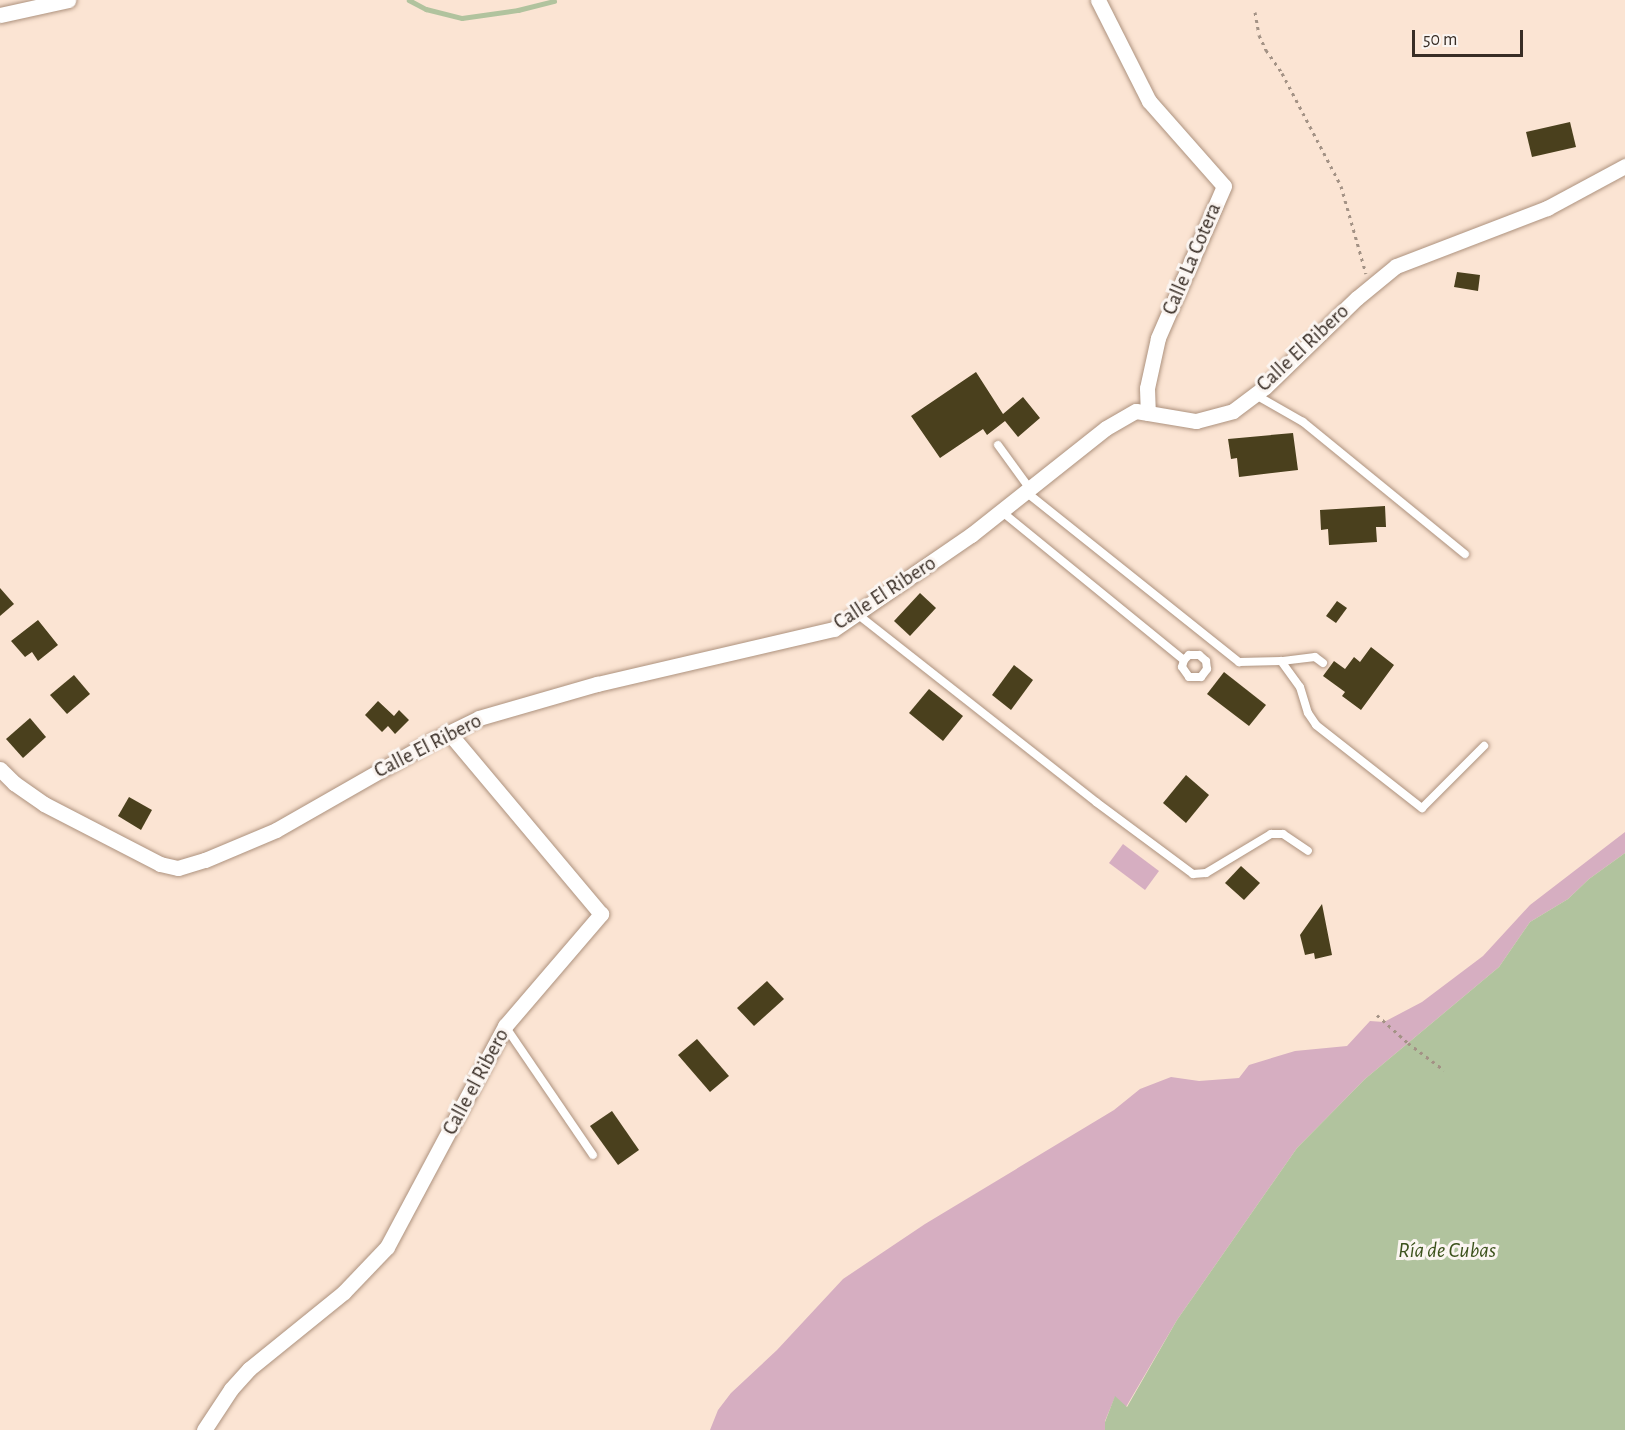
<!DOCTYPE html>
<meta charset="utf-8">
<style>
body{margin:0}
#map{position:relative;width:1625px;height:1430px;overflow:hidden;background:#fbe4d3;font-family:"Alegreya Sans",sans-serif}
div>[style]{position:absolute}
.green>*{inset:0;background:#d6aec1}
.water>*{inset:0;background:#b1c39e}
.stream>*{height:4.5px;margin:-2.25px;padding:0 2.25px;transform-origin:2.25px;border-radius:2.25px;background:#b1c39e}
.building>*{inset:0;background:#4a401d}
.path>*{height:3px;margin-top:-1.5px;transform-origin:0;background:repeating-linear-gradient(90deg,#a39285 0 3px,transparent 0 7.5px)}
.roads{filter:drop-shadow(0 0 2px #ad927e) drop-shadow(0 0 2px #ad927e)}
.service>*{height:8px;margin:-4px;padding:0 4px;transform-origin:4px;border-radius:4px;background:#fff}
.minor>*{height:15px;margin:-7.5px;padding:0 7.5px;transform-origin:7.5px;border-radius:7.5px;background:#fff}
span{translate:-50% -50%;white-space:nowrap;text-align:center;line-height:1.15;-webkit-text-stroke:6px #fbf5f1;paint-order:stroke}
.street-label{font-size:21px;color:#382d25}
.water-label{font-size:22px;color:#3c521c;font-style:italic}
.scale{position:absolute;left:1412px;top:30px;width:111px;height:27px;box-sizing:border-box;border:3px solid #382d25;border-top:0;padding-left:8px;font-size:18px;line-height:21px;white-space:nowrap;color:#382d25;-webkit-text-stroke:4px #fbf5f1;paint-order:stroke}
</style>
<div id="map">
<div class="green">
<div style="clip-path:polygon(1625px 832px,1625px 853px,1589px 879px,1568px 899px,1530px 922px,1499px 967px,1365px 1079px,1297px 1148px,1177px 1320px,1126px 1407px,1115px 1397px,1105px 1421px,1105px 1430px,710px 1430px,718px 1410px,731px 1393px,777px 1350px,843px 1279px,925px 1224px,1114px 1110px,1140px 1089px,1171px 1077px,1199px 1081px,1239px 1078px,1249px 1065px,1295px 1051px,1347px 1046px,1370px 1021px,1384px 1022px,1422px 1002px,1483px 956px,1530px 905px)"></div>
<div style="clip-path:polygon(1123px 844px,1159px 871px,1145px 890px,1109px 863px)"></div>
</div>
<div class="water">
<div style="clip-path:polygon(1625px 853px,1625px 1430px,1105px 1430px,1105px 1422px,1115px 1396px,1127px 1407px,1177px 1320px,1297px 1148px,1365px 1079px,1499px 967px,1530px 922px,1568px 899px,1589px 879px)"></div>
</div>
<div class="stream">
<div style="left:409px;top:0;width:19px;rotate:28deg"></div>
<div style="left:426px;top:9px;width:37px;rotate:14deg"></div>
<div style="left:462px;top:18px;width:57px;rotate:-8.1deg"></div>
<div style="left:518px;top:10px;width:37px;rotate:-14deg"></div>
</div>
<div class="building">
<div style="clip-path:polygon(1570px 122px,1576px 147px,1532px 157px,1526px 132px)"></div>
<div style="clip-path:polygon(1457px 272px,1480px 275px,1478px 291px,1454px 287px)"></div>
<div style="clip-path:polygon(976px 372px,1003px 414px,1023px 397px,1040px 418px,1018px 437px,1005px 421px,987px 435px,983px 429px,940px 458px,911px 416px)"></div>
<div style="clip-path:polygon(1293px 433px,1298px 470px,1239px 477px,1237px 458px,1231px 459px,1228px 439px)"></div>
<div style="clip-path:polygon(1385px 506px,1386px 527px,1376px 527px,1377px 542px,1329px 545px,1328px 529px,1321px 530px,1320px 510px)"></div>
<div style="clip-path:polygon(0 588px,14px 604px,0 616px)"></div>
<div style="clip-path:polygon(920px 593px,936px 608px,910px 636px,894px 621px)"></div>
<div style="clip-path:polygon(1337px 601px,1347px 608px,1336px 623px,1326px 616px)"></div>
<div style="clip-path:polygon(38px 620px,58px 645px,38px 661px,32px 652px,25px 657px,11px 641px)"></div>
<div style="clip-path:polygon(1371px 647px,1394px 665px,1361px 710px,1342px 696px,1345px 692px,1323px 676px,1334px 661px,1345px 669px,1354px 657px,1360px 662px)"></div>
<div style="clip-path:polygon(1014px 665px,1033px 680px,1011px 710px,992px 695px)"></div>
<div style="clip-path:polygon(1224px 672px,1266px 705px,1249px 726px,1207px 694px)"></div>
<div style="clip-path:polygon(74px 675px,90px 694px,67px 714px,50px 695px)"></div>
<div style="clip-path:polygon(929px 689px,963px 716px,943px 741px,909px 713px)"></div>
<div style="clip-path:polygon(378px 701px,394px 716px,399px 710px,409px 720px,395px 734px,388px 726px,382px 732px,365px 715px)"></div>
<div style="clip-path:polygon(30px 718px,46px 737px,23px 758px,6px 739px)"></div>
<div style="clip-path:polygon(1186px 775px,1209px 795px,1186px 823px,1163px 803px)"></div>
<div style="clip-path:polygon(129px 797px,152px 810px,141px 830px,118px 816px)"></div>
<div style="clip-path:polygon(1241px 866px,1260px 883px,1244px 900px,1225px 883px)"></div>
<div style="clip-path:polygon(1322px 904px,1332px 955px,1315px 959px,1314px 953px,1305px 955px,1300px 935px)"></div>
<div style="clip-path:polygon(767px 981px,784px 999px,754px 1026px,737px 1008px)"></div>
<div style="clip-path:polygon(697px 1039px,729px 1076px,710px 1092px,678px 1055px)"></div>
<div style="clip-path:polygon(612px 1111px,639px 1150px,618px 1165px,590px 1126px)"></div>
</div>
<div class="path">
<div style="left:1255px;top:12px;width:23px;rotate:80deg"></div>
<div style="left:1259px;top:35px;width:17px;rotate:65deg"></div>
<div style="left:1266px;top:50px;width:28px;rotate:55deg"></div>
<div style="left:1282px;top:73px;width:127px;rotate:62.4deg"></div>
<div style="left:1341px;top:186px;width:91px;rotate:74.1deg"></div>
<div style="left:1377px;top:1015px;width:42px;rotate:42.1deg"></div>
<div style="left:1408px;top:1043px;width:45px;rotate:36.9deg"></div>
</div>
<div class="roads">
<div class="service">
<div style="left:1254px;top:394px;width:56px;rotate:29.7deg"></div>
<div style="left:1303px;top:422px;width:209px;rotate:39.2deg"></div>
<div style="left:998px;top:445px;width:54px;rotate:54deg"></div>
<div style="left:1026px;top:492px;width:273px;rotate:38.6deg"></div>
<div style="left:1239px;top:662px;width:42px;rotate:-1.4deg"></div>
<div style="left:1001px;top:511px;width:236px;rotate:39.2deg"></div>
<div style="left:1184px;top:660px;width:7px;rotate:106deg"></div>
<div style="left:1182px;top:667px;width:12px;rotate:55deg"></div>
<div style="left:1189px;top:677px;width:12px"></div>
<div style="left:1201px;top:677px;width:10px;rotate:-53deg"></div>
<div style="left:1207px;top:669px;width:8px;rotate:-97deg"></div>
<div style="left:1206px;top:661px;width:9px;rotate:-139deg"></div>
<div style="left:1199px;top:655px;width:10px;rotate:180deg"></div>
<div style="left:1189px;top:655px;width:7px;rotate:135deg"></div>
<div style="left:856px;top:613px;width:305px;rotate:38.2deg"></div>
<div style="left:1096px;top:802px;width:121px;rotate:36.6deg"></div>
<div style="left:1193px;top:874px;width:13px;rotate:-4deg"></div>
<div style="left:1206px;top:873px;width:76px;rotate:-31deg"></div>
<div style="left:1271px;top:834px;width:12px"></div>
<div style="left:1283px;top:834px;width:30px;rotate:34deg"></div>
<div style="left:1323px;top:663px;width:10px;rotate:-143deg"></div>
<div style="left:1315px;top:657px;width:34px;rotate:173deg"></div>
<div style="left:1281px;top:661px;width:32px;rotate:54deg"></div>
<div style="left:1300px;top:687px;width:27px;rotate:73deg"></div>
<div style="left:1308px;top:713px;width:14px;rotate:56deg"></div>
<div style="left:1316px;top:725px;width:135px;rotate:38.1deg"></div>
<div style="left:1422px;top:808px;width:88px;rotate:-45deg"></div>
<div style="left:505px;top:1026px;width:156px;rotate:55.7deg"></div>
</div>
<div class="minor">
<div style="left:1098px;top:0;width:113px;rotate:63.2deg"></div>
<div style="left:1149px;top:101px;width:113px;rotate:48.6deg"></div>
<div style="left:1224px;top:186px;width:166px;rotate:113.5deg"></div>
<div style="left:1158px;top:338px;width:51px;rotate:102.4deg"></div>
<div style="left:1147px;top:388px;width:25px;rotate:88deg"></div>
<div style="left:0;top:15px;width:70px;rotate:-12.4deg"></div>
<div style="left:0;top:769px;width:20px;rotate:45deg"></div>
<div style="left:14px;top:783px;width:37px;rotate:35deg"></div>
<div style="left:44px;top:804px;width:131px;rotate:27.3deg"></div>
<div style="left:160px;top:864px;width:18px;rotate:13deg"></div>
<div style="left:178px;top:868px;width:28px;rotate:-17deg"></div>
<div style="left:205px;top:860px;width:77px;rotate:-22.9deg"></div>
<div style="left:276px;top:830px;width:180px;rotate:-29.7deg"></div>
<div style="left:432px;top:741px;width:52px;rotate:-26.1deg"></div>
<div style="left:479px;top:718px;width:123px;rotate:-16.1deg"></div>
<div style="left:597px;top:684px;width:243px;rotate:-13.1deg"></div>
<div style="left:834px;top:629px;width:166px;rotate:-34.5deg"></div>
<div style="left:971px;top:535px;width:172px;rotate:-38.4deg"></div>
<div style="left:1106px;top:428px;width:34px;rotate:-30deg"></div>
<div style="left:1136px;top:411px;width:61px;rotate:9.5deg"></div>
<div style="left:1196px;top:421px;width:38px;rotate:-15deg"></div>
<div style="left:1233px;top:411px;width:40px;rotate:-37deg"></div>
<div style="left:1265px;top:387px;width:128px;rotate:-44.1deg"></div>
<div style="left:1357px;top:298px;width:50px;rotate:-39.4deg"></div>
<div style="left:1396px;top:266px;width:162px;rotate:-21deg"></div>
<div style="left:1547px;top:208px;width:89px;rotate:-28.3deg"></div>
<div style="left:204px;top:1430px;width:49px;rotate:-56.6deg"></div>
<div style="left:231px;top:1389px;width:27px;rotate:-48deg"></div>
<div style="left:249px;top:1369px;width:122px;rotate:-39deg"></div>
<div style="left:344px;top:1292px;width:62px;rotate:-46.3deg"></div>
<div style="left:387px;top:1247px;width:251px;rotate:-61.9deg"></div>
<div style="left:505px;top:1026px;width:148px;rotate:-49.4deg"></div>
<div style="left:601px;top:914px;width:236px;rotate:-130deg"></div>
</div>
</div>
<div class="street-label">
<span style="left:1192px;top:259px;rotate:-67deg">Calle La Cotera</span>
<span style="left:1303px;top:348px;rotate:-43deg">Calle El Ribero</span>
<span style="left:885px;top:593px;rotate:-33deg">Calle El Ribero</span>
<span style="left:428px;top:746px;rotate:-27deg">Calle El Ribero</span>
<span style="left:476px;top:1082px;rotate:-62deg">Calle el Ribero</span>
</div>
<div class="water-label">
<span style="left:1447px;top:1251px">Ría de Cubas</span>
</div>
<div class="scale">50 m</div>
</div>
